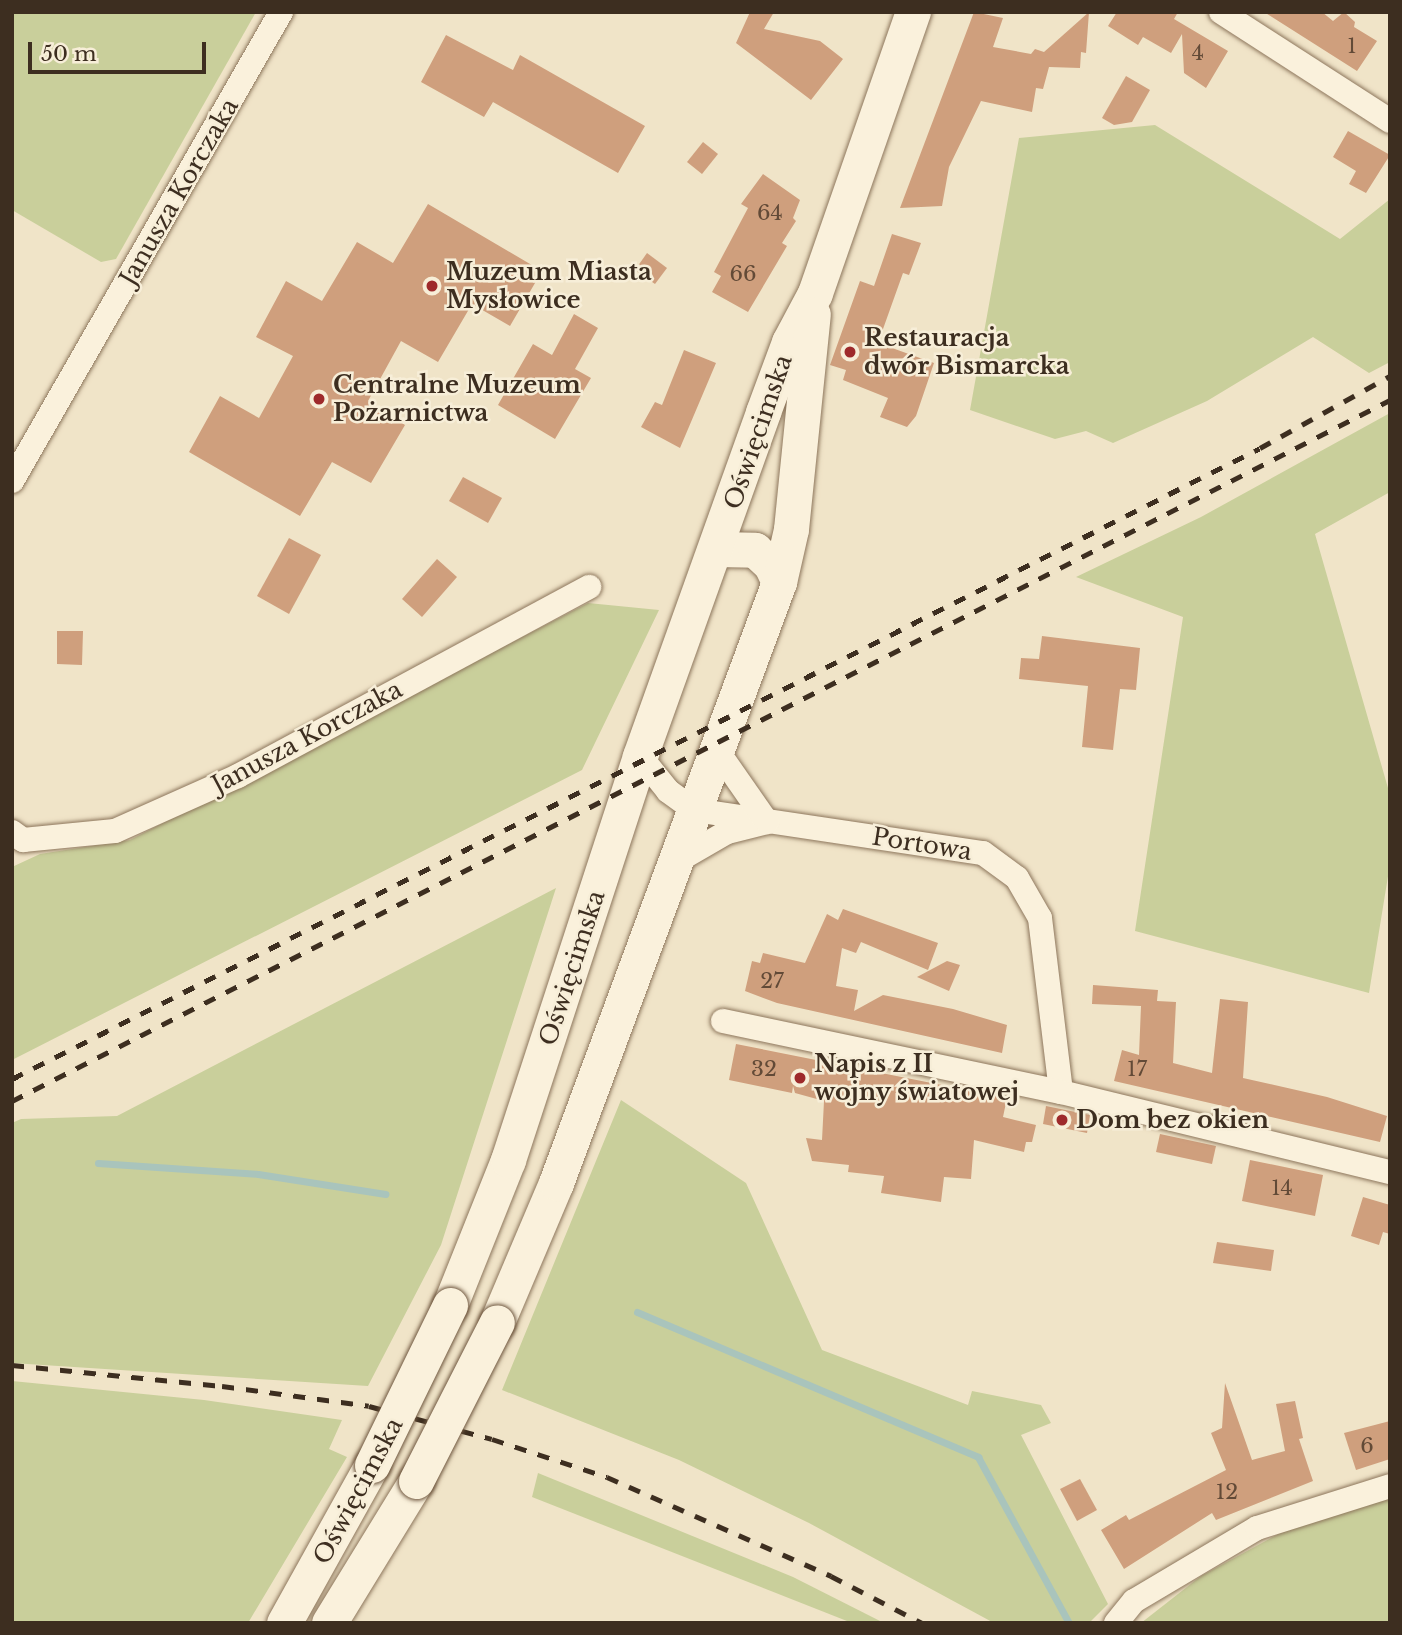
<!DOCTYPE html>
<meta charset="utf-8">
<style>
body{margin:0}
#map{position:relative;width:1402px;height:1635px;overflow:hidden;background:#f0e4c8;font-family:"Libre Baskerville",serif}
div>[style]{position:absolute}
.green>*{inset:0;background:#c9cf9b}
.stream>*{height:7px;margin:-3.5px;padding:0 3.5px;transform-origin:3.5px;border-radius:3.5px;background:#a9c4bc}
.building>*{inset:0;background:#cf9f7d}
.roads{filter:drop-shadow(0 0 2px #8d765c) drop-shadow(0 0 2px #8d765c)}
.minor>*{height:24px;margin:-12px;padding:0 12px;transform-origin:12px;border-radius:12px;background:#faf1dc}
.secondary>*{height:35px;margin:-17.5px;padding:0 17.5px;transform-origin:17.5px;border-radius:17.5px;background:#faf1dc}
.rail>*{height:5px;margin-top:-2.5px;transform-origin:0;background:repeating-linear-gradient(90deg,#3d2e20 0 12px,transparent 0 24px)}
.bridges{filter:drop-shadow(0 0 2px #6f573f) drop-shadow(0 0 2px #6f573f)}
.secondary-bridge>*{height:35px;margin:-17.5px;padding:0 17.5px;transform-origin:17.5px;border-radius:17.5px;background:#faf1dc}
.dots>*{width:19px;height:19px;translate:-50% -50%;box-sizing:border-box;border:4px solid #f7eed8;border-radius:50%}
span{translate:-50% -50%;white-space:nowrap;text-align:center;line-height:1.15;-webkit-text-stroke:5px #f7eed8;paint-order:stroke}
.number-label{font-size:21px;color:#624a37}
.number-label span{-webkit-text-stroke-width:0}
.street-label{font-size:24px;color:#3d2e20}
.poi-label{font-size:24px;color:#3d2e20;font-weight:700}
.left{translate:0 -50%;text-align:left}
.frame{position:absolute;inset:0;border:14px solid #3d2e20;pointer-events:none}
.scale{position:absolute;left:28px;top:42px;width:178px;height:32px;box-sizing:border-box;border:4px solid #3d2e20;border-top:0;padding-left:9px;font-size:21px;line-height:24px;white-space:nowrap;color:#3d2e20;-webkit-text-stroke:5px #f7eed8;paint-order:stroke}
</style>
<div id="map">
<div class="green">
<div style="clip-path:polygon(12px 12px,256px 12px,116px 259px,101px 262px,12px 210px)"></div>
<div style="clip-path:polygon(1155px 125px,1340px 239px,1390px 199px,1390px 362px,1369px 373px,1313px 337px,1207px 401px,1113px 443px,1086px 431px,1055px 439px,970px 410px,1019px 138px)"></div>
<div style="clip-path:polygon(1390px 413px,1390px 492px,1315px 534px,1390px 795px,1390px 864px,1369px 993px,1135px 931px,1183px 617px,1076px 577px,1201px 517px)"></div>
<div style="clip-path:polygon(588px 603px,659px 610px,582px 770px,12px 1060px,12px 867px,40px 854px,130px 840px)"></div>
<div style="clip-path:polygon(556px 888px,441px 1245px,368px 1386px,12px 1363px,12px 1123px,21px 1119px,117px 1116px)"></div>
<div style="clip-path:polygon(621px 1100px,746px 1183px,822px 1350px,968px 1405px,972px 1391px,1041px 1405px,1051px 1423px,1021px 1435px,1108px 1604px,1089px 1623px,994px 1623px,809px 1523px,679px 1460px,502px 1390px)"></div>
<div style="clip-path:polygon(12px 1381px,204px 1400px,342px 1420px,329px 1449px,347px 1457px,248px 1623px,12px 1623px)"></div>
<div style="clip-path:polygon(538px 1473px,793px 1577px,884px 1623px,852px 1623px,532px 1497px)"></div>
<div style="clip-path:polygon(1390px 1494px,1390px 1623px,1141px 1623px,1201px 1576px,1295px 1525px)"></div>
</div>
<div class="stream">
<div style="left:98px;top:1163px;width:160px;rotate:3.9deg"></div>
<div style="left:258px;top:1174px;width:129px;rotate:8.9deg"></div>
<div style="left:637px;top:1312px;width:371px;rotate:23deg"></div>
<div style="left:978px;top:1457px;width:189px;rotate:61.3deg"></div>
</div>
<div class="building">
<div style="clip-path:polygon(750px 12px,774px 12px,764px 29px,820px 41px,843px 59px,811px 100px,736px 43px)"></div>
<div style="clip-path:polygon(974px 12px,1003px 18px,993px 47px,1031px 54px,1035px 49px,1044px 52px,1089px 12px,1086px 53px,1081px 52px,1080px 68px,1049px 67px,1043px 89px,1036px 88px,1032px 112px,981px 101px,949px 167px,942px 206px,900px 208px)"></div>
<div style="clip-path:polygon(1117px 12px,1178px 12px,1174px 19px,1228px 51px,1206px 88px,1184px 73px,1182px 34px,1171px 53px,1143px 37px,1138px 45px,1108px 26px)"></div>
<div style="clip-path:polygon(1264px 12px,1322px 12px,1333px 21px,1344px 12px,1355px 22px,1354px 27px,1377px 41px,1357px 71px)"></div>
<div style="clip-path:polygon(446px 35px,513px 70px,520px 55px,645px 126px,618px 173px,493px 102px,484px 117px,421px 82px)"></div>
<div style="clip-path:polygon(1126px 76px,1150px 90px,1132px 122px,1114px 125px,1102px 118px)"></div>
<div style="clip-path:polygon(1348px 131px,1390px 155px,1366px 193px,1349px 184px,1356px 171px,1333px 157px)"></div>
<div style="clip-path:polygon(703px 142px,718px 154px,702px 174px,687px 162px)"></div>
<div style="clip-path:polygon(763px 174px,800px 200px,793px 218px,796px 221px,782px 243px,787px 246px,748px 312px,712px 292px,721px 276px,714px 272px,748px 208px,741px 204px)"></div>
<div style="clip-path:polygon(428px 204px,542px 271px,510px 326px,472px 304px,438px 362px,401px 341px,368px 401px,405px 425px,371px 483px,332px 462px,300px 516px,189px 452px,220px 396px,259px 418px,293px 356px,256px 337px,286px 281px,322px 301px,357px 242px,393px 263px)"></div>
<div style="clip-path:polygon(892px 234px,921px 243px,909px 275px,903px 273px,878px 343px,934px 363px,916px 416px,907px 427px,880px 417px,888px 398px,843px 380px,846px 370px,830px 365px,860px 281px,874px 286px)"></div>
<div style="clip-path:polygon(647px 253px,667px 268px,655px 284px,635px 270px)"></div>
<div style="clip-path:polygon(574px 314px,598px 328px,575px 369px,591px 378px,555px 439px,498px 405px,533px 344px,552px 355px)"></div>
<div style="clip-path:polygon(684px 350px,716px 363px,680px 448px,641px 427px,655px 402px,662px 405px)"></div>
<div style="clip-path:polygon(463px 477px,502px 498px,488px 523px,449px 501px)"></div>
<div style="clip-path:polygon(289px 538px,321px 555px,289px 614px,257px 596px)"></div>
<div style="clip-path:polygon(437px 559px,457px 577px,422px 617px,402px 599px)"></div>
<div style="clip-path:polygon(57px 631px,83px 631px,82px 665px,57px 664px)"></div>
<div style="clip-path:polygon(1042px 636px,1140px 648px,1136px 690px,1120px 689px,1113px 750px,1082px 747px,1088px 686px,1019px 679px,1021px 658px,1039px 659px)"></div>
<div style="clip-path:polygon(843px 909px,938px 943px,928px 970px,861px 942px,856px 953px,842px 948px,836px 986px,858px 990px,854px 1011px,883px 995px,953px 1009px,1007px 1025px,1002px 1053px,777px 1003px,745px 991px,752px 961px,760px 963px,763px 953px,805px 963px,827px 914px,838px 920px)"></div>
<div style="clip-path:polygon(947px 961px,960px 965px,949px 991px,917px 977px)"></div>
<div style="clip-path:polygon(1093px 985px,1158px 990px,1157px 1001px,1176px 1002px,1173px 1063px,1212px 1073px,1220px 999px,1248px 1002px,1243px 1078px,1327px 1097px,1387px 1116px,1380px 1142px,1114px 1081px,1122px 1050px,1139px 1055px,1141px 1006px,1092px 1004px)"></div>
<div style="clip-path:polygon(736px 1044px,1007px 1098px,1003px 1117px,1036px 1125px,1032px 1142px,1026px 1142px,1024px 1152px,974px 1140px,971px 1179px,944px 1177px,941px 1202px,881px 1193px,884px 1176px,848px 1172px,849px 1165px,812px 1161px,806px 1138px,822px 1140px,824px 1101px,795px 1093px,793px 1086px,792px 1093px,729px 1080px)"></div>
<div style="clip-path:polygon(1046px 1106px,1090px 1115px,1087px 1133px,1043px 1124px)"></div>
<div style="clip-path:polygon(1160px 1134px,1216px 1146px,1212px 1164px,1156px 1152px)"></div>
<div style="clip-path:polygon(1250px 1160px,1323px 1175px,1315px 1216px,1242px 1201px)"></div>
<div style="clip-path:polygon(1363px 1197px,1390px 1205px,1390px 1234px,1383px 1232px,1379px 1245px,1351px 1236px)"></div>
<div style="clip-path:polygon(1217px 1242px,1274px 1250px,1271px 1271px,1213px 1263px)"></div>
<div style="clip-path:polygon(1225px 1383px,1252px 1460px,1285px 1451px,1276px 1404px,1295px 1401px,1303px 1438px,1299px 1439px,1313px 1481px,1216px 1520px,1212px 1513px,1124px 1569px,1101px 1530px,1126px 1515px,1129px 1520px,1226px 1470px,1211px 1433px,1222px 1428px)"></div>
<div style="clip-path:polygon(1390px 1421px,1390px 1459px,1356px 1470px,1344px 1433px)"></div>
<div style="clip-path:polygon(1080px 1479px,1097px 1510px,1077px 1521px,1060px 1489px)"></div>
</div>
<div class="roads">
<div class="minor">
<div style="left:1221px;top:12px;width:201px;rotate:32.8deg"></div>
<div style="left:12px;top:481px;width:541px;rotate:-60.16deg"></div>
<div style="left:640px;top:756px;width:45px;rotate:51.3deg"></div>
<div style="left:668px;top:791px;width:32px;rotate:36deg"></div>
<div style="left:694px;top:810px;width:292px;rotate:8.5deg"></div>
<div style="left:983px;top:853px;width:42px;rotate:36.3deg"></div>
<div style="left:1017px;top:878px;width:46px;rotate:60.1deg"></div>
<div style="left:1040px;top:918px;width:175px;rotate:83.1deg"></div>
<div style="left:1061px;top:1092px;width:339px;rotate:13.7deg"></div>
<div style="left:12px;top:832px;width:14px;rotate:36deg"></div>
<div style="left:23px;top:840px;width:92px;rotate:-5.6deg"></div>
<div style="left:115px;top:831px;width:135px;rotate:-24.1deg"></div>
<div style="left:238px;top:776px;width:399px;rotate:-28.3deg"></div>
<div style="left:672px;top:864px;width:64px;rotate:-30.2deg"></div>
<div style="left:727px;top:832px;width:41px;rotate:-14deg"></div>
<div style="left:767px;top:822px;width:89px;rotate:-124.9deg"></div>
<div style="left:723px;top:1021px;width:345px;rotate:11.9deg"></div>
<div style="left:1116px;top:1623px;width:28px;rotate:-51deg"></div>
<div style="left:1134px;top:1601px;width:143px;rotate:-30.7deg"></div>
<div style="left:1257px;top:1528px;width:139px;rotate:-17.5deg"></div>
</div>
<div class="secondary">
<div style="left:716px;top:549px;width:39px;rotate:1deg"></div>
<div style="left:755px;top:550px;width:22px;rotate:43deg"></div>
<div style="left:771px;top:565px;width:19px;rotate:65deg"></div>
<div style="left:450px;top:1305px;width:156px;rotate:-68.2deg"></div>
<div style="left:508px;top:1160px;width:425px;rotate:-71.9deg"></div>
<div style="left:640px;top:756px;width:365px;rotate:-70.3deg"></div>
<div style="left:763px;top:412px;width:75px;rotate:-69.6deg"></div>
<div style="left:789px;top:342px;width:55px;rotate:-62deg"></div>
<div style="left:815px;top:293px;width:298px;rotate:-70.8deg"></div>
<div style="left:497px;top:1322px;width:151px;rotate:-67deg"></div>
<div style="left:556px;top:1183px;width:641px;rotate:-69.64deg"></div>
<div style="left:779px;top:582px;width:54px;rotate:-77.2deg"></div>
<div style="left:791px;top:529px;width:216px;rotate:-84.2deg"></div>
<div style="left:284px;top:1623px;width:181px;rotate:-60.9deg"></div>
<div style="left:329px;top:1623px;width:167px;rotate:-58.5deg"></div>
</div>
</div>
<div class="rail">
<div style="left:12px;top:1079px;width:1398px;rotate:-26.82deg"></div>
<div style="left:1260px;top:448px;width:149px;rotate:-29deg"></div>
<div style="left:12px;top:1101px;width:1546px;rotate:-26.96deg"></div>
<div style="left:12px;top:1365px;width:211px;rotate:5.7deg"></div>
<div style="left:222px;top:1386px;width:148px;rotate:7.7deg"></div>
<div style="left:369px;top:1406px;width:127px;rotate:15deg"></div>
<div style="left:492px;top:1439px;width:121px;rotate:18.3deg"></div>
<div style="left:607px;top:1477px;width:245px;rotate:23.8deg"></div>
<div style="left:831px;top:1576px;width:102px;rotate:27.3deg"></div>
</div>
<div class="bridges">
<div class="secondary-bridge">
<div style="left:372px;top:1465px;width:178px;rotate:-64deg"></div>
<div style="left:416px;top:1481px;width:178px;rotate:-63deg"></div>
</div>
</div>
<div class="dots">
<div style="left:432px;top:286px;background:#9e2a2b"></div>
<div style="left:850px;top:352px;background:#9e2a2b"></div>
<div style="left:319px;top:399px;background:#9e2a2b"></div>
<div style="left:800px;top:1078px;background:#9e2a2b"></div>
<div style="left:1062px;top:1120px;background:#9e2a2b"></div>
</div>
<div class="number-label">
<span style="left:1352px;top:46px">1</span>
<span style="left:1198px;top:53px">4</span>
<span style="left:770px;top:213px">64</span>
<span style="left:743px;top:274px">66</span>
<span style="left:772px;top:981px">27</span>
<span style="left:764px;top:1069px">32</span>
<span style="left:1137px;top:1069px">17</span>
<span style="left:1282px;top:1188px">14</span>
<span style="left:1367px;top:1446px">6</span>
<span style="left:1227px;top:1492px">12</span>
</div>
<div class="street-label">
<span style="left:179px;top:192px;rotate:-60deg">Janusza Korczaka</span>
<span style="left:758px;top:432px;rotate:-71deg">Oświęcimska</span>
<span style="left:307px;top:737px;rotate:-28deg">Janusza Korczaka</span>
<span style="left:922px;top:844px;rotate:9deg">Portowa</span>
<span style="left:572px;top:968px;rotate:-72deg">Oświęcimska</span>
<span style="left:358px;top:1491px;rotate:-62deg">Oświęcimska</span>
</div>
<div class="poi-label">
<span class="left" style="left:446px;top:286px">Muzeum Miasta<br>Mysłowice</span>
<span class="left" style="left:864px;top:352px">Restauracja<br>dwór Bismarcka</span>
<span class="left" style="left:333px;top:399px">Centralne Muzeum<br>Pożarnictwa</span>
<span class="left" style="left:814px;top:1078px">Napis z II<br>wojny światowej</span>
<span class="left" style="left:1076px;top:1120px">Dom bez okien</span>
</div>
<div class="frame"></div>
<div class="scale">50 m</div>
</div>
